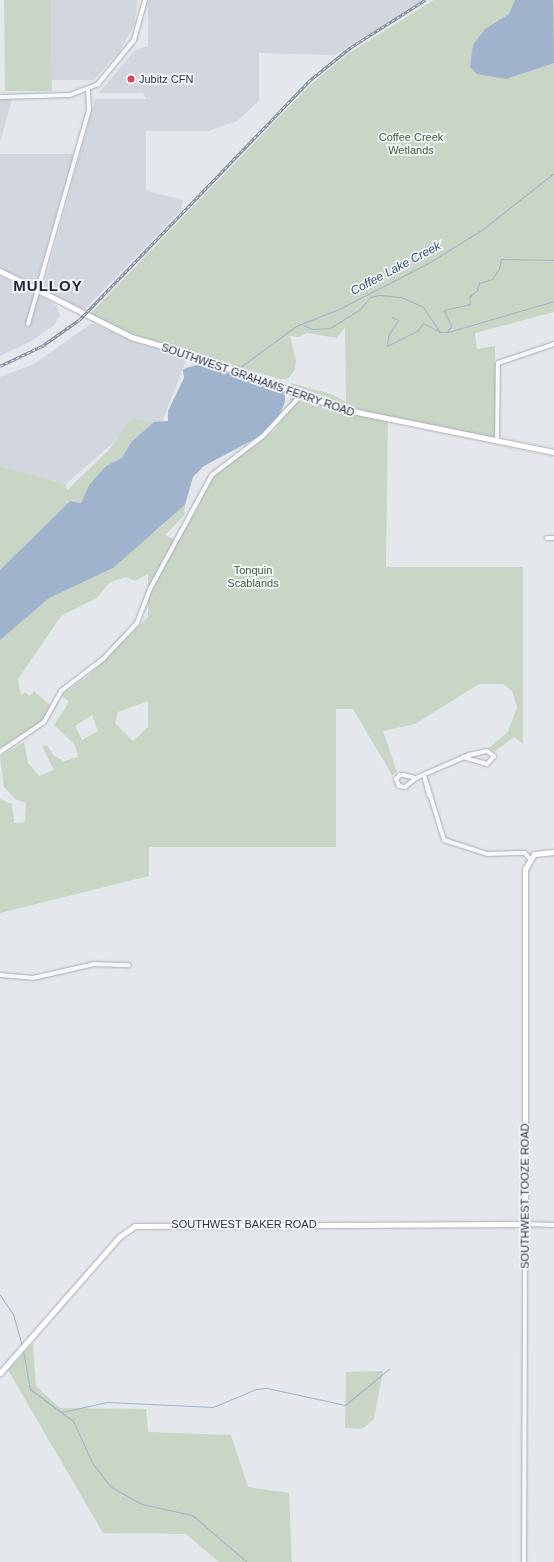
<!DOCTYPE html>
<style>
body{margin:0}
#map{position:relative;width:554px;height:1562px;overflow:hidden;background:#e4e7ec;font-family:Helvetica,sans-serif}
div>[style]{position:absolute}
.built>*{inset:0;background:#d2d6de}
.green>*{inset:0;background:#c9d6c5}
.water>*{inset:0;background:#9fb4cc}
.stream>*{height:1px;margin:-0.5px;padding:0 0.5px;transform-origin:0.5px;border-radius:0.5px;background:#9fb4cc}
.roads{filter:drop-shadow(0 0 1px #a9aeb7) drop-shadow(0 0 1px #a9aeb7)}
.minor>*{height:4px;margin:-2px;padding:0 2px;transform-origin:2px;border-radius:2px;background:#f7f8fa}
.major>*{height:5px;margin:-2.5px;padding:0 2.5px;transform-origin:2.5px;border-radius:2.5px;background:#fff}
.rail>*{height:2.5px;margin-top:-1.25px;transform-origin:0;background:repeating-linear-gradient(90deg,#f4f6f9 0 3px,#7d8696 0 6px);box-sizing:border-box;border-block:1px solid #7d8696}
.dots>*{width:11px;height:11px;translate:-50% -50%;box-sizing:border-box;border:2px solid #f4f6f9;border-radius:50%}
span{translate:-50% -50%;white-space:nowrap;text-align:center;line-height:1.15;-webkit-text-stroke:3.5px #f4f6f9;paint-order:stroke}
.poi-label{font-size:11px;color:#2b3445}
.left{translate:0 -50%;text-align:left}
.park-label{font-size:11px;color:#3f6138}
.street-label{font-size:11px;color:#2b3445}
.water-label{font-size:12px;color:#34527a;font-style:italic}
.district-label{font-size:15px;color:#1d2536;font-weight:700;letter-spacing:1px}
</style>
<div id="map">
<div class="built">
<div style="clip-path:polygon(51px 0,138px 0,134px 25px,120px 51px,94px 80px,52px 80px)"></div>
<div style="clip-path:polygon(148px 0,423px 0,335px 55px,259px 53px,259px 101px,237px 121px,208px 131px,146px 131px,146px 191px,183px 200px,181px 210px,84px 310px,45px 290px,44px 285px,95px 99px,146px 99px,143px 93px,99px 93px,135px 50px,148px 46px)"></div>
<div style="clip-path:polygon(0 99px,12px 99px,0 143px)"></div>
<div style="clip-path:polygon(0 154px,74px 154px,36px 284px,0 269px)"></div>
<div style="clip-path:polygon(0 276px,45px 298px,57px 307px,60px 316px,53px 326px,33px 340px,0 356px)"></div>
<div style="clip-path:polygon(92px 323px,139px 344px,188px 356px,161px 424px,129px 421px,114px 442px,66px 484px,0 466px,0 377px,34px 364px)"></div>
</div>
<div class="green">
<div style="clip-path:polygon(4px 0,51px 0,52px 91px,5px 91px)"></div>
<div style="clip-path:polygon(434px 0,554px 0,554px 312px,475px 333px,477px 349px,495px 346px,495px 438px,369px 412px,291px 387px,291px 383px,331px 394px,346px 402px,345px 327px,337px 338px,307px 333px,298px 337px,290px 336px,296px 361px,295px 369px,288px 379px,279px 379px,135px 336px,90px 314px,309px 86px,349px 53px)"></div>
<div style="clip-path:polygon(evenodd,291px 393px,388px 421px,386px 567px,523px 567px,523px 744px,514px 737px,494px 752px,489px 748px,508px 732px,517px 707px,512px 691px,503px 684px,479px 684px,415px 724px,383px 731px,397px 772px,392px 775px,353px 709px,336px 709px,336px 847px,149px 847px,149px 876px,0 913px,0 799px,12px 804px,14px 823px,25px 822px,26px 803px,15px 799px,4px 787px,0 756px,24px 742px,28px 763px,39px 776px,54px 770px,42px 746px,47px 745px,54px 756px,64px 761px,78px 757px,75px 745px,54px 725px,69px 702px,61px 695px,88px 676px,148px 617px,148px 574px,135px 581px,125px 577px,109px 583px,97px 598px,61px 616px,18px 679px,21px 696px,25px 692px,30px 696px,34px 691px,52px 707px,47px 718px,0 748px,0 597px,154px 533px,185px 505px,184px 516px,165px 535px,179px 541px,209px 476px,274px 431px,289px 409px,291px 393px,148px 701px,148px 727px,133px 741px,115px 723px,118px 712px,148px 701px,291px 393px,92px 715px,98px 731px,82px 740px,75px 726px,92px 715px)"></div>
<div style="clip-path:polygon(137px 419px,154px 422px,131px 442px,122px 458px,106px 466px,89px 485px,81px 503px,70px 501px,0 570px,0 466px,66px 484px,67px 490px,108px 451px,129px 421px)"></div>
<div style="clip-path:polygon(33px 1343px,36px 1386px,60px 1408px,146px 1409px,148px 1432px,231px 1435px,248px 1487px,289px 1493px,292px 1562px,219px 1562px,186px 1534px,103px 1533px,8px 1370px)"></div>
<div style="clip-path:polygon(383px 1371px,374px 1419px,362px 1429px,345px 1428px,346px 1372px)"></div>
</div>
<div class="water">
<div style="clip-path:polygon(515px 0,553px 0,554px 63px,506px 79px,477px 74px,470px 67px,473px 45px,485px 29px,509px 14px)"></div>
<div style="clip-path:polygon(200px 364px,285px 391px,285px 402px,279px 416px,260px 436px,204px 466px,193px 477px,185px 505px,113px 568px,49px 598px,0 640px,0 570px,70px 501px,81px 503px,89px 485px,106px 466px,122px 458px,131px 442px,154px 422px,168px 421px,168px 411px,184px 378px,183px 369px)"></div>
</div>
<div class="stream">
<div style="left:392px;top:317px;width:7px;rotate:27deg"></div>
<div style="left:398px;top:320px;width:19px;rotate:122deg"></div>
<div style="left:388px;top:336px;width:10px;rotate:96deg"></div>
<div style="left:387px;top:346px;width:35px;rotate:-27deg"></div>
<div style="left:418px;top:330px;width:9px;rotate:-54deg"></div>
<div style="left:423px;top:323px;width:19px;rotate:28deg"></div>
<div style="left:303px;top:325px;width:10px;rotate:24deg"></div>
<div style="left:312px;top:329px;width:18px;rotate:-3deg"></div>
<div style="left:330px;top:328px;width:36px;rotate:-32deg"></div>
<div style="left:360px;top:309px;width:16px;rotate:-50deg"></div>
<div style="left:370px;top:297px;width:9px;rotate:-13deg"></div>
<div style="left:379px;top:295px;width:22px;rotate:5deg"></div>
<div style="left:401px;top:297px;width:24px;rotate:24deg"></div>
<div style="left:423px;top:307px;width:30px;rotate:56deg"></div>
<div style="left:440px;top:332px;width:7px"></div>
<div style="left:447px;top:332px;width:7px;rotate:-56deg"></div>
<div style="left:451px;top:326px;width:17px;rotate:-114deg"></div>
<div style="left:444px;top:310px;width:27px;rotate:-13deg"></div>
<div style="left:470px;top:304px;width:7px;rotate:-98deg"></div>
<div style="left:469px;top:297px;width:11px;rotate:-41deg"></div>
<div style="left:477px;top:290px;width:7px;rotate:-74deg"></div>
<div style="left:479px;top:283px;width:14px;rotate:-17deg"></div>
<div style="left:492px;top:279px;width:12px;rotate:-55deg"></div>
<div style="left:499px;top:269px;width:10px;rotate:-79deg"></div>
<div style="left:501px;top:259px;width:53px;rotate:1.1deg"></div>
<div style="left:448px;top:332px;width:110px;rotate:-16.3deg"></div>
<div style="left:239px;top:368px;width:71px;rotate:-36.4deg"></div>
<div style="left:296px;top:326px;width:46px;rotate:-21.6deg"></div>
<div style="left:339px;top:309px;width:102px;rotate:-27.3deg"></div>
<div style="left:430px;top:262px;width:62px;rotate:-31.9deg"></div>
<div style="left:483px;top:229px;width:90px;rotate:-38.3deg"></div>
<div style="left:0;top:1295px;width:23px;rotate:56deg"></div>
<div style="left:13px;top:1314px;width:32px;rotate:74deg"></div>
<div style="left:23px;top:1350px;width:40px;rotate:80deg"></div>
<div style="left:30px;top:1389px;width:54px;rotate:36.7deg"></div>
<div style="left:73px;top:1421px;width:47px;rotate:65.1deg"></div>
<div style="left:93px;top:1464px;width:29px;rotate:52deg"></div>
<div style="left:111px;top:1487px;width:35px;rotate:29deg"></div>
<div style="left:142px;top:1504px;width:51px;rotate:12.4deg"></div>
<div style="left:192px;top:1515px;width:72px;rotate:40.5deg"></div>
<div style="left:62px;top:1412px;width:46px;rotate:-12.5deg"></div>
<div style="left:107px;top:1402px;width:106px;rotate:2.7deg"></div>
<div style="left:213px;top:1407px;width:47px;rotate:-22.7deg"></div>
<div style="left:256px;top:1389px;width:11px;rotate:-5deg"></div>
<div style="left:267px;top:1388px;width:80px;rotate:12.3deg"></div>
<div style="left:345px;top:1405px;width:57px;rotate:-39.3deg"></div>
</div>
<div class="roads">
<div class="minor">
<div style="left:0;top:97px;width:70px;rotate:-1.6deg"></div>
<div style="left:70px;top:95px;width:30px;rotate:-21deg"></div>
<div style="left:98px;top:84px;width:57px;rotate:-50.7deg"></div>
<div style="left:134px;top:40px;width:41px;rotate:-74.6deg"></div>
<div style="left:28px;top:324px;width:223px;rotate:-74.1deg"></div>
<div style="left:89px;top:110px;width:20px;rotate:-93deg"></div>
<div style="left:497px;top:441px;width:78px;rotate:-89.3deg"></div>
<div style="left:498px;top:363px;width:59px;rotate:-18.7deg"></div>
<div style="left:547px;top:538px;width:7px"></div>
<div style="left:0;top:752px;width:53px;rotate:-34.3deg"></div>
<div style="left:44px;top:722px;width:35px;rotate:-61deg"></div>
<div style="left:61px;top:691px;width:53px;rotate:-37.3deg"></div>
<div style="left:103px;top:659px;width:50px;rotate:-46.6deg"></div>
<div style="left:137px;top:623px;width:36px;rotate:-69deg"></div>
<div style="left:150px;top:589px;width:130px;rotate:-61.5deg"></div>
<div style="left:212px;top:475px;width:64px;rotate:-37.4deg"></div>
<div style="left:263px;top:436px;width:57px;rotate:-47.1deg"></div>
<div style="left:400px;top:775px;width:3px"></div>
<div style="left:403px;top:775px;width:13px;rotate:13deg"></div>
<div style="left:416px;top:778px;width:14px;rotate:141deg"></div>
<div style="left:405px;top:787px;width:6px;rotate:-171deg"></div>
<div style="left:399px;top:786px;width:8px;rotate:-113deg"></div>
<div style="left:396px;top:779px;width:6px;rotate:-45deg"></div>
<div style="left:424px;top:775px;width:68px;rotate:72.9deg"></div>
<div style="left:444px;top:840px;width:45px;rotate:18deg"></div>
<div style="left:487px;top:854px;width:38px;rotate:-2deg"></div>
<div style="left:525px;top:853px;width:6px;rotate:51deg"></div>
<div style="left:424px;top:775px;width:21px;rotate:76deg"></div>
<div style="left:416px;top:778px;width:58px;rotate:-23.5deg"></div>
<div style="left:469px;top:755px;width:18px;rotate:-13deg"></div>
<div style="left:487px;top:751px;width:9px;rotate:36deg"></div>
<div style="left:494px;top:756px;width:11px;rotate:131deg"></div>
<div style="left:487px;top:764px;width:25px;rotate:-164deg"></div>
<div style="left:0;top:975px;width:33px;rotate:5deg"></div>
<div style="left:33px;top:978px;width:63px;rotate:-12.9deg"></div>
<div style="left:94px;top:964px;width:35px;rotate:2deg"></div>
<div style="left:524px;top:1562px;width:338px;rotate:-89.8deg"></div>
<div style="left:525px;top:1224px;width:29px;rotate:2deg"></div>
</div>
<div class="major">
<div style="left:0;top:271px;width:147px;rotate:26.7deg"></div>
<div style="left:131px;top:337px;width:55px;rotate:15.8deg"></div>
<div style="left:184px;top:352px;width:168px;rotate:19.8deg"></div>
<div style="left:342px;top:409px;width:216px;rotate:11.5deg"></div>
<div style="left:0;top:1373px;width:181px;rotate:-48.8deg"></div>
<div style="left:119px;top:1237px;width:19px;rotate:-35deg"></div>
<div style="left:135px;top:1226px;width:390px;rotate:-0.3deg"></div>
<div style="left:525px;top:1224px;width:355px;rotate:-90deg"></div>
<div style="left:525px;top:869px;width:17px;rotate:-59deg"></div>
<div style="left:534px;top:854px;width:20px;rotate:-6deg"></div>
</div>
</div>
<div class="rail">
<div style="left:0;top:366px;width:47px;rotate:-25.5deg"></div>
<div style="left:42px;top:346px;width:45px;rotate:-35.1deg"></div>
<div style="left:79px;top:320px;width:332px;rotate:-46.1deg"></div>
<div style="left:309px;top:81px;width:54px;rotate:-39deg"></div>
<div style="left:351px;top:47px;width:88px;rotate:-32.4deg"></div>
</div>
<div class="dots">
<div style="left:131px;top:79px;background:#d1495b"></div>
</div>
<div class="poi-label">
<span class="left" style="left:139px;top:79px">Jubitz CFN</span>
</div>
<div class="park-label">
<span style="left:411px;top:144px">Coffee Creek<br>Wetlands</span>
<span style="left:253px;top:577px">Tonquin<br>Scablands</span>
</div>
<div class="street-label">
<span style="left:258px;top:380px;rotate:19deg">SOUTHWEST GRAHAMS FERRY ROAD</span>
<span style="left:525px;top:1196px;rotate:-90deg">SOUTHWEST TOOZE ROAD</span>
<span style="left:244px;top:1224px">SOUTHWEST BAKER ROAD</span>
</div>
<div class="water-label">
<span style="left:396px;top:269px;rotate:-28deg">Coffee Lake Creek</span>
</div>
<div class="district-label">
<span style="left:48px;top:286px">MULLOY</span>
</div>
</div>
